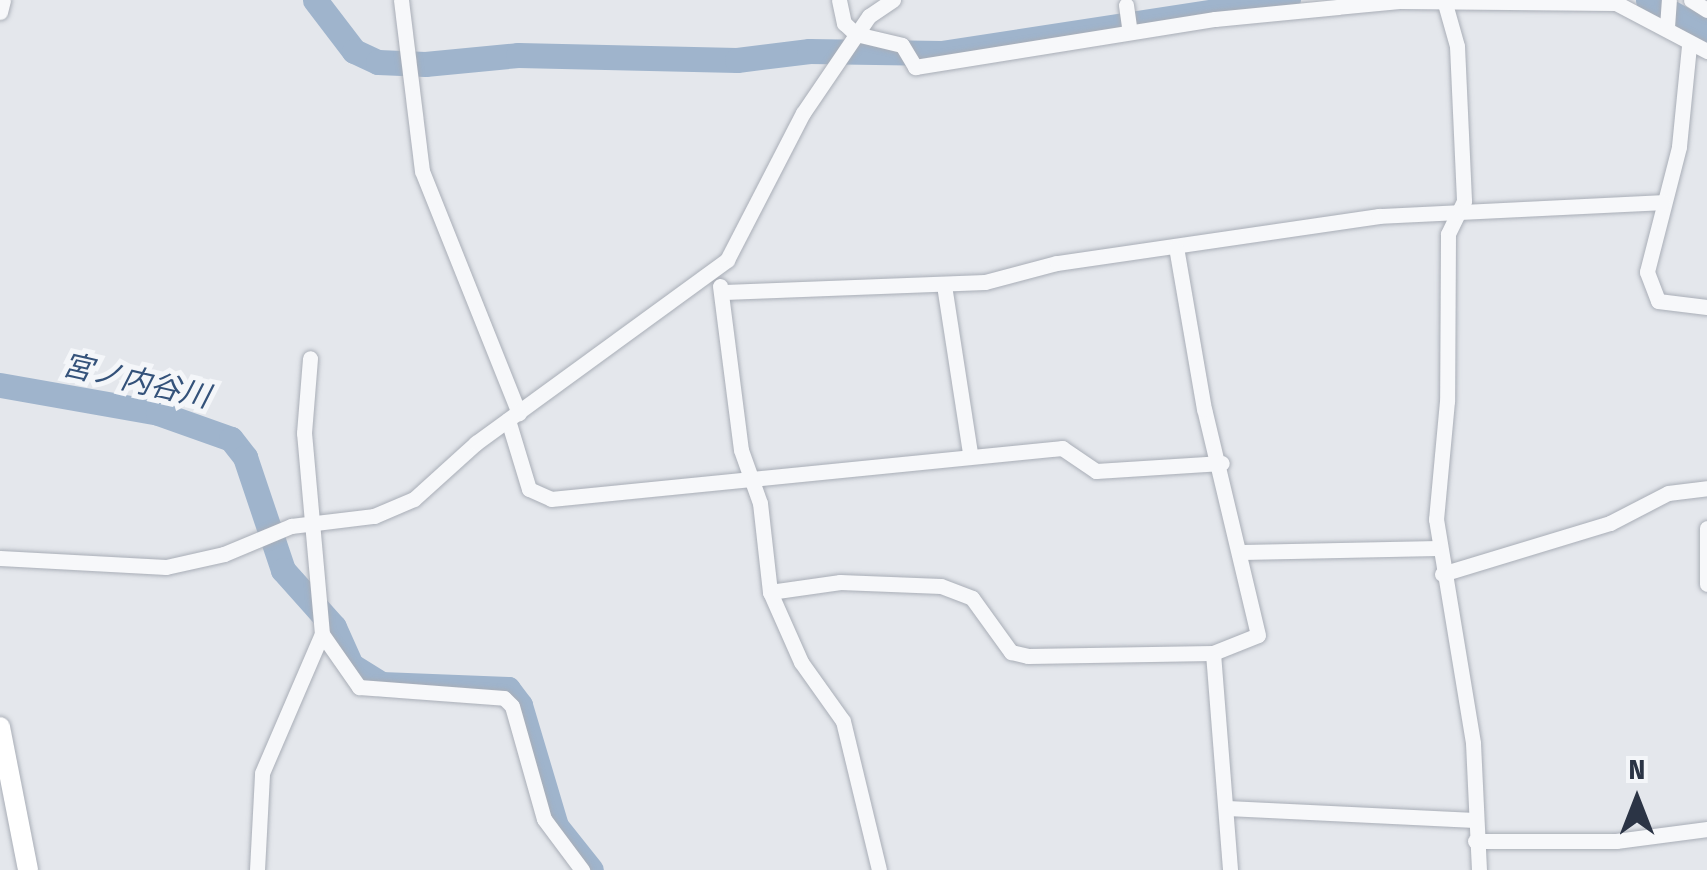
<!DOCTYPE html>
<meta charset="utf-8">
<style>
body{margin:0}
#map{position:relative;width:1707px;height:870px;overflow:hidden;background:#e4e7ec;font-family:"Fira Sans Condensed","Noto Sans JP",sans-serif}
div>[style]{position:absolute}
.river>*{height:25px;margin:-12.5px;padding:0 12.5px;transform-origin:12.5px;border-radius:12.5px;background:#9fb4cc}
.roads{filter:drop-shadow(0 0 2px #a9aeb7) drop-shadow(0 0 2px #a9aeb7)}
.minor>*{height:15px;margin:-7.5px;padding:0 7.5px;transform-origin:7.5px;border-radius:7.5px;background:#f7f8fa}
.major>*{height:20px;margin:-10px;padding:0 10px;transform-origin:10px;border-radius:10px;background:#fff}
span{translate:-50% -50%;white-space:nowrap;text-align:center;line-height:1.15;-webkit-text-stroke:10px #f4f6f9;paint-order:stroke}
.water-label{font-size:30px;color:#34527a;font-style:italic}
.north{position:absolute;left:1587px;top:750px;width:100px;height:100px;-webkit-text-stroke:8px #f4f6f9;paint-order:stroke;rotate:0deg;font-size:28px;font-weight:700;line-height:40px;text-align:center;color:#2b3445}
.north::after{content:'';display:block;margin:auto;width:35px;height:45px;background:#2b3445;clip-path:polygon(50% 0,100% 100%,50% 72%,0 100%)}
</style>
<div id="map">
<div class="river">
<div style="left:315px;top:0;width:64px;rotate:52.6deg"></div>
<div style="left:354px;top:51px;width:26px;rotate:25deg"></div>
<div style="left:378px;top:62px;width:47px;rotate:2.4deg"></div>
<div style="left:425px;top:64px;width:93px;rotate:-5.5deg"></div>
<div style="left:518px;top:55px;width:219px;rotate:1.3deg"></div>
<div style="left:737px;top:60px;width:73px;rotate:-7.1deg"></div>
<div style="left:809px;top:51px;width:132px;rotate:0.9deg"></div>
<div style="left:941px;top:53px;width:351px;rotate:-8.7deg"></div>
<div style="left:1648px;top:0;width:67px;rotate:28.5deg"></div>
<div style="left:0;top:385px;width:160px;rotate:10deg"></div>
<div style="left:158px;top:413px;width:77px;rotate:19.6deg"></div>
<div style="left:231px;top:439px;width:23px;rotate:52deg"></div>
<div style="left:245px;top:457px;width:119px;rotate:71.4deg"></div>
<div style="left:283px;top:570px;width:76px;rotate:48.2deg"></div>
<div style="left:334px;top:627px;width:42px;rotate:65.9deg"></div>
<div style="left:351px;top:665px;width:36px;rotate:32deg"></div>
<div style="left:381px;top:684px;width:127px;rotate:2.3deg"></div>
<div style="left:508px;top:689px;width:20px;rotate:53deg"></div>
<div style="left:520px;top:705px;width:126px;rotate:73.4deg"></div>
<div style="left:556px;top:826px;width:56px;rotate:51.5deg"></div>
</div>
<div class="roads">
<div class="minor">
<div style="left:401px;top:0;width:172px;rotate:83deg"></div>
<div style="left:422px;top:171px;width:261px;rotate:68.2deg"></div>
<div style="left:839px;top:0;width:24px;rotate:78deg"></div>
<div style="left:844px;top:23px;width:16px;rotate:43deg"></div>
<div style="left:856px;top:34px;width:47px;rotate:13.4deg"></div>
<div style="left:902px;top:45px;width:26px;rotate:59deg"></div>
<div style="left:915px;top:67px;width:304px;rotate:-9.1deg"></div>
<div style="left:1215px;top:19px;width:185px;rotate:-5.6deg"></div>
<div style="left:1399px;top:1px;width:217px;rotate:0.5deg"></div>
<div style="left:1616px;top:3px;width:103px;rotate:27.8deg"></div>
<div style="left:1444px;top:0;width:48px;rotate:74.2deg"></div>
<div style="left:1457px;top:46px;width:155px;rotate:87.4deg"></div>
<div style="left:1464px;top:201px;width:37px;rotate:116deg"></div>
<div style="left:1448px;top:234px;width:167px;rotate:90.3deg"></div>
<div style="left:1447px;top:401px;width:119px;rotate:95.3deg"></div>
<div style="left:1436px;top:519px;width:227px;rotate:80.6deg"></div>
<div style="left:1473px;top:743px;width:127px;rotate:87.3deg"></div>
<div style="left:1691px;top:0;width:19px;rotate:32deg"></div>
<div style="left:1126px;top:5px;width:27px;rotate:82deg"></div>
<div style="left:0;top:12px;width:12px;rotate:-76deg"></div>
<div style="left:1667px;top:27px;width:27px;rotate:-86deg"></div>
<div style="left:1689px;top:46px;width:101px;rotate:95.7deg"></div>
<div style="left:1679px;top:147px;width:129px;rotate:104.4deg"></div>
<div style="left:1647px;top:272px;width:31px;rotate:69deg"></div>
<div style="left:1658px;top:301px;width:49px;rotate:7deg"></div>
<div style="left:944px;top:285px;width:170px;rotate:81.2deg"></div>
<div style="left:720px;top:286px;width:165px;rotate:82.7deg"></div>
<div style="left:741px;top:450px;width:56px;rotate:70.3deg"></div>
<div style="left:760px;top:503px;width:90px;rotate:83.6deg"></div>
<div style="left:770px;top:592px;width:77px;rotate:66.1deg"></div>
<div style="left:801px;top:662px;width:72px;rotate:54.6deg"></div>
<div style="left:843px;top:721px;width:153px;rotate:76.4deg"></div>
<div style="left:724px;top:292px;width:261px;rotate:-2.2deg"></div>
<div style="left:985px;top:282px;width:74px;rotate:-14.8deg"></div>
<div style="left:1057px;top:263px;width:325px;rotate:-8.3deg"></div>
<div style="left:1379px;top:216px;width:284px;rotate:-2.8deg"></div>
<div style="left:508px;top:420px;width:72px;rotate:73.1deg"></div>
<div style="left:529px;top:489px;width:24px;rotate:24deg"></div>
<div style="left:551px;top:499px;width:514px;rotate:-5.7deg"></div>
<div style="left:1062px;top:448px;width:41px;rotate:34.1deg"></div>
<div style="left:1096px;top:471px;width:126px;rotate:-3.6deg"></div>
<div style="left:1707px;top:528px;width:56px;rotate:90deg"></div>
<div style="left:1242px;top:552px;width:196px;rotate:-1.2deg"></div>
<div style="left:0;top:558px;width:166px;rotate:3.1deg"></div>
<div style="left:166px;top:567px;width:59px;rotate:-12.6deg"></div>
<div style="left:224px;top:554px;width:73px;rotate:-22.7deg"></div>
<div style="left:291px;top:526px;width:84px;rotate:-6.9deg"></div>
<div style="left:374px;top:516px;width:43px;rotate:-23deg"></div>
<div style="left:414px;top:499px;width:84px;rotate:-42.1deg"></div>
<div style="left:476px;top:443px;width:311px;rotate:-36.1deg"></div>
<div style="left:727px;top:260px;width:165px;rotate:-62.7deg"></div>
<div style="left:803px;top:113px;width:117px;rotate:-55.8deg"></div>
<div style="left:869px;top:16px;width:29px;rotate:-34deg"></div>
<div style="left:1442px;top:574px;width:176px;rotate:-16.9deg"></div>
<div style="left:1610px;top:523px;width:65px;rotate:-27.3deg"></div>
<div style="left:1668px;top:493px;width:39px;rotate:-7deg"></div>
<div style="left:770px;top:592px;width:71px;rotate:-8.1deg"></div>
<div style="left:840px;top:582px;width:101px;rotate:2.3deg"></div>
<div style="left:941px;top:586px;width:33px;rotate:21deg"></div>
<div style="left:972px;top:598px;width:67px;rotate:54.2deg"></div>
<div style="left:1011px;top:652px;width:17px;rotate:13deg"></div>
<div style="left:1028px;top:656px;width:185px;rotate:-0.9deg"></div>
<div style="left:1213px;top:653px;width:48px;rotate:-21.8deg"></div>
<div style="left:1258px;top:635px;width:232px;rotate:-103.4deg"></div>
<div style="left:1204px;top:409px;width:164px;rotate:-99.8deg"></div>
<div style="left:322px;top:634px;width:65px;rotate:55.1deg"></div>
<div style="left:359px;top:687px;width:145px;rotate:4.3deg"></div>
<div style="left:504px;top:698px;width:11px;rotate:45deg"></div>
<div style="left:512px;top:706px;width:117px;rotate:74.2deg"></div>
<div style="left:544px;top:819px;width:64px;rotate:53.3deg"></div>
<div style="left:1213px;top:653px;width:218px;rotate:85.5deg"></div>
<div style="left:1227px;top:808px;width:248px;rotate:2.8deg"></div>
<div style="left:1475px;top:841px;width:141px"></div>
<div style="left:1616px;top:841px;width:92px;rotate:-7.5deg"></div>
<div style="left:257px;top:870px;width:97px;rotate:-87deg"></div>
<div style="left:262px;top:773px;width:151px;rotate:-66.7deg"></div>
<div style="left:322px;top:634px;width:202px;rotate:-95.1deg"></div>
<div style="left:304px;top:433px;width:75px;rotate:-85.4deg"></div>
</div>
<div class="major">
<div style="left:0;top:727px;width:146px;rotate:78.9deg"></div>
</div>
</div>
<div class="water-label">
<span style="left:136px;top:381px;rotate:13deg">宮ノ内谷川</span>
</div>
<div class="north">N</div>
</div>
